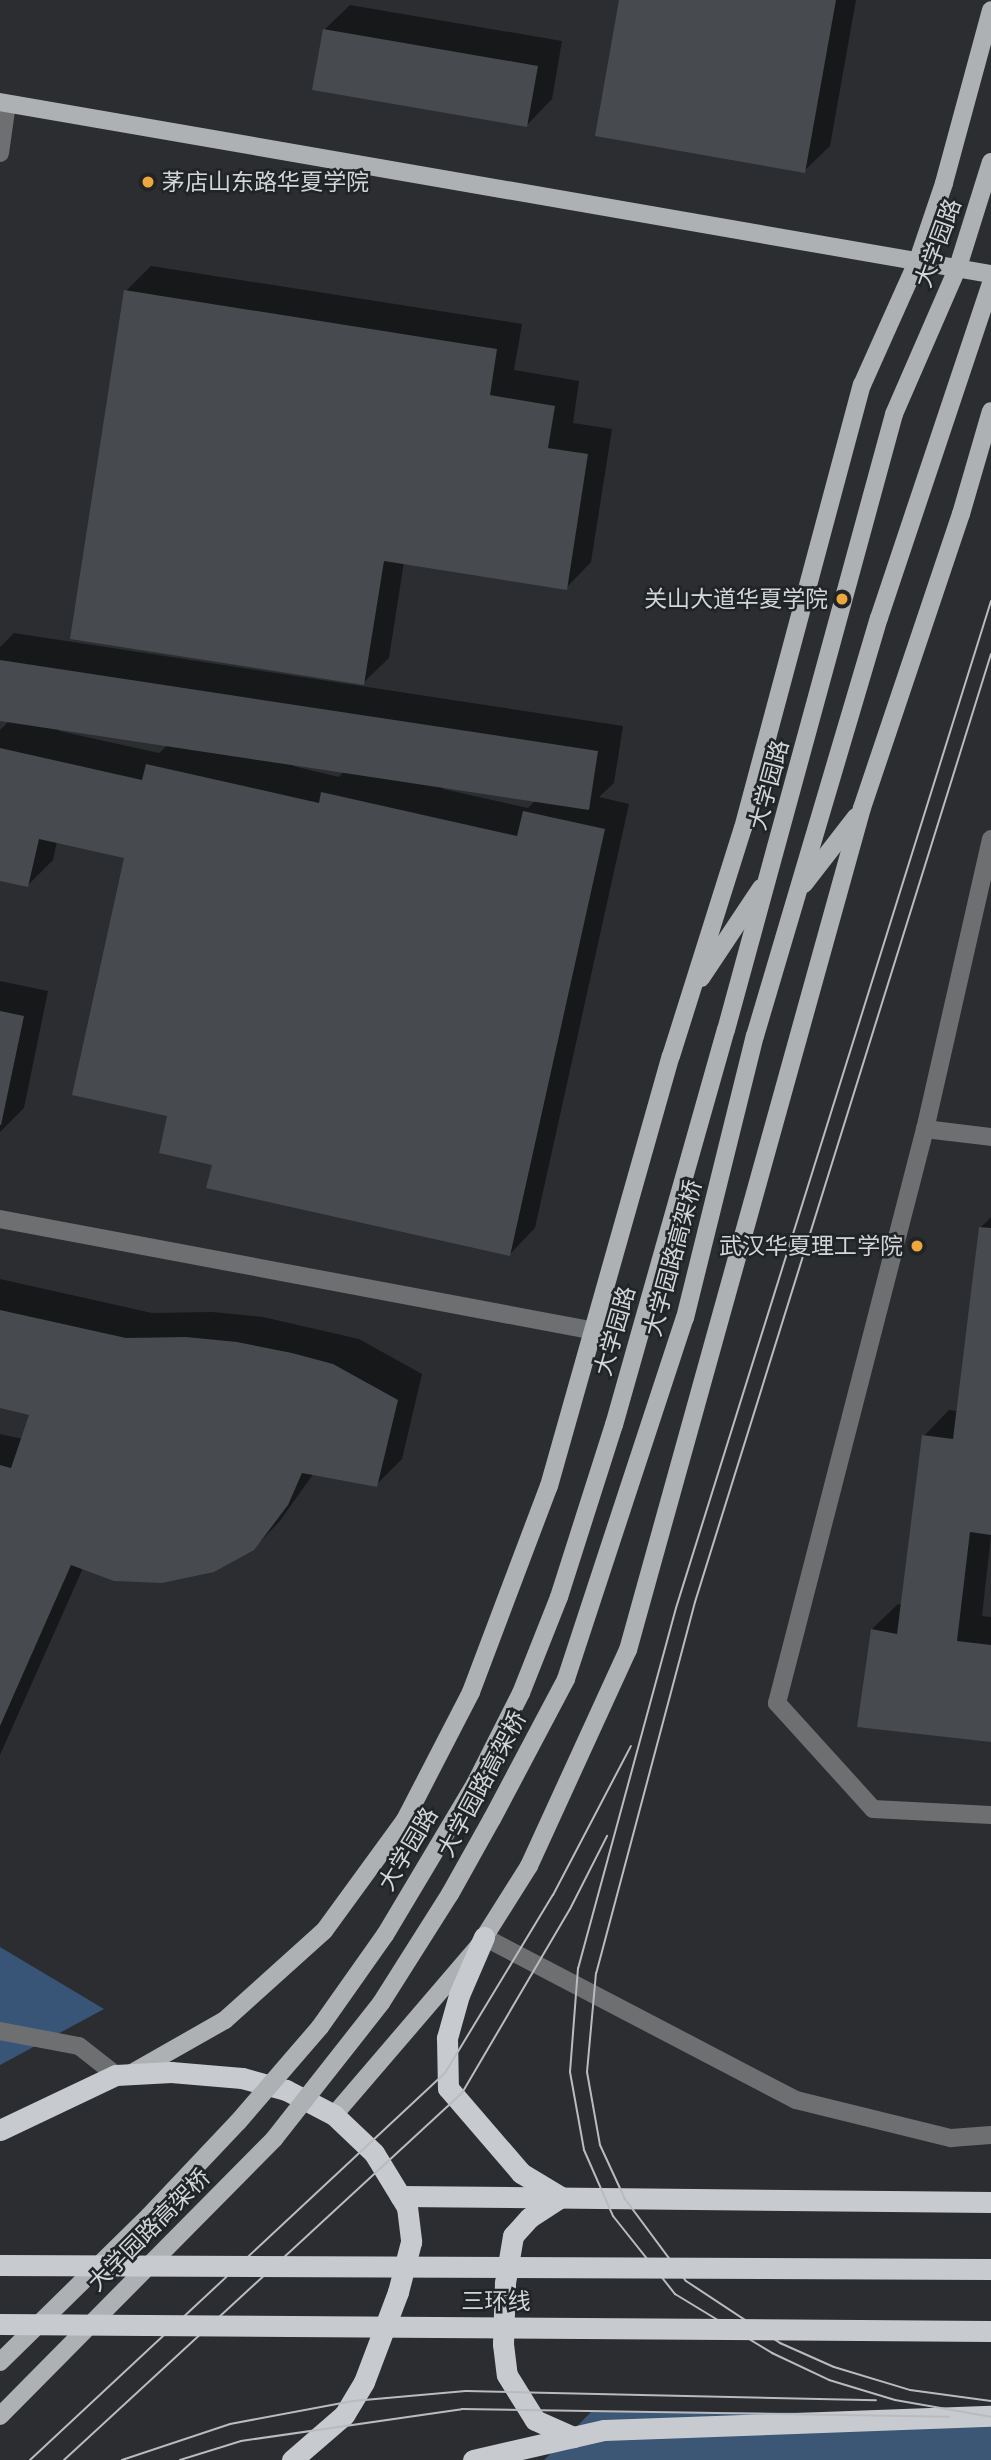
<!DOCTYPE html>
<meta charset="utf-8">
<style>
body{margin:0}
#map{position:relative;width:991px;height:2460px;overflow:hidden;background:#2b2d31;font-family:"Libre Baskerville","Noto Sans SC",serif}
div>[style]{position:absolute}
.green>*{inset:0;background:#3c5675}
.forest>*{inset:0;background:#385578}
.shadow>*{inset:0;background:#0007}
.building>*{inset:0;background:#474a4e}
.minor>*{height:18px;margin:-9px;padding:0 9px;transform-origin:9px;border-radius:9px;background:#6e6f71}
.major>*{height:18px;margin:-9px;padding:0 9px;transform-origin:9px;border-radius:9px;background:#aeb1b4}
.highway>*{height:21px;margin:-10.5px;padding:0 10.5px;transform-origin:10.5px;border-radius:10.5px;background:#c7cbcf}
.tram>*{height:2px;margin:-1px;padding:0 1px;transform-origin:1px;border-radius:1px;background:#b9bbbe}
.major-bridge>*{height:18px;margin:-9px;padding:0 9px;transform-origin:9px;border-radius:9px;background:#aeb1b4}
.highway-bridge>*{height:21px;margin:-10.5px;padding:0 10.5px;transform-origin:10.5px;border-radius:10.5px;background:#c7cbcf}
.dots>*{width:19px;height:19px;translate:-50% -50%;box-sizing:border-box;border:4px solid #212427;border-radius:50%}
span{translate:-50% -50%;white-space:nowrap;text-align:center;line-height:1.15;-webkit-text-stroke:5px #212427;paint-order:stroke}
.poi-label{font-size:23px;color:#d3d5d8}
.left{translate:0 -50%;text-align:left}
.right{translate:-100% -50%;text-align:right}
.street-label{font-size:23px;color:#d3d5d8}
</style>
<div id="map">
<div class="green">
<div style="clip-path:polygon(592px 2411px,991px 2414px,991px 2460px,544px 2460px)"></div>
</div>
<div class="forest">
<div style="clip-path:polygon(0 1947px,104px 2009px,0 2065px)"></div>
</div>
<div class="shadow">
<div style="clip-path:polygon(621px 0,856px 0,830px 146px,804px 171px)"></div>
<div style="clip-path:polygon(350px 5px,562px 41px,552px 99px,527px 125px,324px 30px)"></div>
<div style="clip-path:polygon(151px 266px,522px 324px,514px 370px,579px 381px,573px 423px,612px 429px,591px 562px,566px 588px,404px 562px,389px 658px,363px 683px,126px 291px)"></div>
<div style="clip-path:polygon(evenodd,14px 633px,623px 726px,614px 783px,599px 797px,629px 804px,535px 1228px,510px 1254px,214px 1164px,169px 1115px,126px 856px,57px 841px,53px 860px,28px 885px,0 879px,0 730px,9px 721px,0 719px,0 647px,14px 633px,59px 728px,168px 745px,159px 753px,59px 731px,59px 728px,14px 633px,294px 764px,344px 771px,339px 777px,293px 766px,294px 764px,14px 633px,443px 786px,536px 800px,528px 808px,443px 789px,443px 786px)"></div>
<div style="clip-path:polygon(0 981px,48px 991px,24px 1108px,0 1132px)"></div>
<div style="clip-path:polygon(991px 1217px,991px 1535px,982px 1616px,991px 1617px,991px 1740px,872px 1629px,898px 1604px,902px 1605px,924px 1436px,949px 1410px,958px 1411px,980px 1228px)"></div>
<div style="clip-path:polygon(0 1279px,152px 1313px,212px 1312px,263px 1317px,359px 1339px,422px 1374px,402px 1459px,376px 1485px,314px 1473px,279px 1522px,253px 1549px,83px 1568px,0 1755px,0 1434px,23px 1439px,31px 1414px,0 1406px)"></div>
</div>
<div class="building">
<div style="clip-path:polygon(619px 0,836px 0,805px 173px,595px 136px)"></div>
<div style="clip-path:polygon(323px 29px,538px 66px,527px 127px,312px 90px)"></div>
<div style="clip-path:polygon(124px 290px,497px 349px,490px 395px,555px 406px,548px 448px,588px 454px,567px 590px,384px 561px,364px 685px,70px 639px)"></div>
<div style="clip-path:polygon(0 660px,598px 751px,589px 810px,0 721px)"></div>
<div style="clip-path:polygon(0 748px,142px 780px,146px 764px,319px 803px,321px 792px,517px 836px,523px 811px,605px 829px,510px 1256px,206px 1188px,212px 1165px,159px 1153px,167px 1116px,72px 1095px,124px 858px,39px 839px,28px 887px,0 881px)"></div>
<div style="clip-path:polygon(0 1011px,24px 1016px,1px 1125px,0 1125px)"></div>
<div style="clip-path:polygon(979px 1227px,991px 1228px,991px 1535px,970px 1532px,957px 1641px,991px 1645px,991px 1742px,857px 1727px,871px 1629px,897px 1634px,922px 1435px,953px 1439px)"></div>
<div style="clip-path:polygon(0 1310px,126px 1338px,186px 1337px,237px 1342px,292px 1353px,333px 1364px,398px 1400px,377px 1487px,302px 1473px,288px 1505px,254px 1550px,214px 1572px,162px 1583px,114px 1581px,71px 1565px,0 1726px,0 1465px,11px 1468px,29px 1415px,0 1408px)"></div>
</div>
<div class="minor">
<div style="left:0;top:153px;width:49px;rotate:-81.9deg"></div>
<div style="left:991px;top:839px;width:297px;rotate:102.8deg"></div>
<div style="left:925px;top:1129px;width:66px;rotate:6.9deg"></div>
<div style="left:925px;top:1129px;width:593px;rotate:104.46deg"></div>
<div style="left:777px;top:1703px;width:143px;rotate:47.8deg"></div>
<div style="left:873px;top:1809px;width:118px;rotate:2.9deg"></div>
<div style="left:0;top:1219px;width:605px;rotate:10.66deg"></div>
<div style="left:484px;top:1937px;width:352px;rotate:27.6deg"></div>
<div style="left:796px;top:2100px;width:160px;rotate:13.8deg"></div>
<div style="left:951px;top:2138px;width:40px;rotate:-4.3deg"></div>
<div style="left:0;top:2031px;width:80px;rotate:10.8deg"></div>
<div style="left:79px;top:2046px;width:47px;rotate:38.1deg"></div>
</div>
<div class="major">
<div style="left:0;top:102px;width:1006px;rotate:9.85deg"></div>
<div style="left:804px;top:884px;width:85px;rotate:-52.2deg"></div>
<div style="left:701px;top:978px;width:108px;rotate:-56.3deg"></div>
<div style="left:726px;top:1030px;width:638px;rotate:-74.74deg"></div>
<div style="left:894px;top:414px;width:160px;rotate:-66.5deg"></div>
<div style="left:958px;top:267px;width:110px;rotate:-72.6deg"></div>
<div style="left:755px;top:1036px;width:436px;rotate:-73.5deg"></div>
<div style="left:879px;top:618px;width:352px;rotate:-71.5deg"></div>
<div style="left:130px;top:2074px;width:109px;rotate:-29.6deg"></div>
<div style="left:225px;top:2020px;width:133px;rotate:-42deg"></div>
<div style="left:324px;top:1931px;width:137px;rotate:-53.9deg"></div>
<div style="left:405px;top:1820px;width:144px;rotate:-62.7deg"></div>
<div style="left:471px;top:1692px;width:220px;rotate:-69.3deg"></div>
<div style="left:549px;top:1486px;width:447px;rotate:-74.2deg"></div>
<div style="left:671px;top:1056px;width:239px;rotate:-72.5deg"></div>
<div style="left:743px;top:828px;width:459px;rotate:-75deg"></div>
<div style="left:862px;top:385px;width:137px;rotate:-65.9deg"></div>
<div style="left:918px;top:260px;width:81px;rotate:-71.3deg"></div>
<div style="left:944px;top:183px;width:179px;rotate:-74.8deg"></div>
<div style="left:334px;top:2115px;width:221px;rotate:-49.4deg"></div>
<div style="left:478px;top:1947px;width:96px;rotate:-57.8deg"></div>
<div style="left:529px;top:1866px;width:238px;rotate:-65.4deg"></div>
<div style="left:628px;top:1650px;width:874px;rotate:-74.47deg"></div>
<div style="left:862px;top:808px;width:310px;rotate:-71.4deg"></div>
<div style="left:961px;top:514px;width:107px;rotate:-73.8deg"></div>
</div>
<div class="highway">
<div style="left:484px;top:1937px;width:63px;rotate:113.3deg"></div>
<div style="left:459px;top:1995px;width:45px;rotate:105.6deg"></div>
<div style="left:447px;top:2038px;width:50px;rotate:88.9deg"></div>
<div style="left:448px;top:2088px;width:112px;rotate:49.3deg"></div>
<div style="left:521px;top:2173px;width:47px;rotate:31deg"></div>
<div style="left:561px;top:2197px;width:38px;rotate:147deg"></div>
<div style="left:529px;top:2218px;width:24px;rotate:132deg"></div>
<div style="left:513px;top:2236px;width:48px;rotate:99.7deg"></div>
<div style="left:505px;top:2283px;width:61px;rotate:91.9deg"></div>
<div style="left:503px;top:2344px;width:31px;rotate:83deg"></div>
<div style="left:507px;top:2375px;width:53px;rotate:58.1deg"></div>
<div style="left:535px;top:2420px;width:42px;rotate:24.1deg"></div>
<div style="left:0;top:2130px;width:128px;rotate:-25.4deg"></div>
<div style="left:116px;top:2075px;width:55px;rotate:-3.1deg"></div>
<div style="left:171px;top:2072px;width:71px;rotate:4.8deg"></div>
<div style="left:242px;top:2078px;width:46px;rotate:15.3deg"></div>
<div style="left:286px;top:2090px;width:54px;rotate:27.5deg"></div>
<div style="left:334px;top:2115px;width:55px;rotate:43.5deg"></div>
<div style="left:374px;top:2153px;width:63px;rotate:58.6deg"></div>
<div style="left:407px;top:2207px;width:35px;rotate:83deg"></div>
<div style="left:411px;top:2242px;width:52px;rotate:104.6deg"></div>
<div style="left:398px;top:2292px;width:96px;rotate:110.7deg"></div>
<div style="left:364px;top:2382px;width:39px;rotate:121deg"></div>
<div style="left:344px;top:2415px;width:69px;rotate:139.1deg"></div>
<div style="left:400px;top:2196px;width:591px;rotate:0.58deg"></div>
<div style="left:473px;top:2460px;width:134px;rotate:-12.9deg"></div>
<div style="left:604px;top:2430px;width:387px;rotate:-2.1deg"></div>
</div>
<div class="tram">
<div style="left:991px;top:601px;width:1055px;rotate:107.37deg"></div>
<div style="left:676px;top:1608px;width:373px;rotate:105.2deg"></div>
<div style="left:578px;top:1968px;width:104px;rotate:94.4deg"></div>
<div style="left:570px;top:2072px;width:79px;rotate:79.8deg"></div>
<div style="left:584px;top:2150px;width:72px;rotate:66.3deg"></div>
<div style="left:613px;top:2216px;width:100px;rotate:51.5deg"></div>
<div style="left:675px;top:2294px;width:114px;rotate:31.3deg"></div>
<div style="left:772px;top:2353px;width:63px;rotate:25.3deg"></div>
<div style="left:829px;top:2380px;width:69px;rotate:16.9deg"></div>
<div style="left:895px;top:2400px;width:97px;rotate:10deg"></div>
<div style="left:991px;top:654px;width:993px;rotate:107.34deg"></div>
<div style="left:695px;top:1602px;width:384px;rotate:104.9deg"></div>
<div style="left:596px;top:1973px;width:99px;rotate:95.2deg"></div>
<div style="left:587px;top:2072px;width:74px;rotate:79.9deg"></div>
<div style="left:600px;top:2145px;width:60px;rotate:65.2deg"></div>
<div style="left:625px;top:2199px;width:102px;rotate:53.4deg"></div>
<div style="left:686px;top:2281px;width:113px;rotate:33.4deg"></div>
<div style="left:780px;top:2343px;width:59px;rotate:24deg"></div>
<div style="left:834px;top:2367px;width:79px;rotate:16.8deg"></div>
<div style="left:910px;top:2390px;width:82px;rotate:7.7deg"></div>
<div style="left:30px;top:2460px;width:567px;rotate:-43deg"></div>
<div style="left:445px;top:2073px;width:208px;rotate:-58.8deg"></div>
<div style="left:553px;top:1895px;width:168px;rotate:-62.4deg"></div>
<div style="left:64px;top:2460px;width:541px;rotate:-42.68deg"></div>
<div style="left:462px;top:2093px;width:213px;rotate:-59.6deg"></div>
<div style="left:570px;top:1909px;width:82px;rotate:-63.1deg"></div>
<div style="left:122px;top:2460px;width:114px;rotate:-18.4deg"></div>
<div style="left:230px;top:2424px;width:125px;rotate:-10.6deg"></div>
<div style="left:353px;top:2401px;width:113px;rotate:-5.1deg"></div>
<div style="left:466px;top:2391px;width:410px;rotate:1.3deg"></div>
<div style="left:180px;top:2460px;width:64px;rotate:-17.3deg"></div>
<div style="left:241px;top:2441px;width:223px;rotate:-8.2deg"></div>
<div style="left:462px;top:2409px;width:487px;rotate:0.9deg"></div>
</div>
<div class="major-bridge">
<div style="left:0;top:2362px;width:209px;rotate:-44.4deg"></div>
<div style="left:149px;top:2216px;width:129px;rotate:-46.6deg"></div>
<div style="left:238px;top:2122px;width:125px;rotate:-49.2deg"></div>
<div style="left:320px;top:2027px;width:113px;rotate:-54.8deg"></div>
<div style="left:385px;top:1935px;width:176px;rotate:-59.2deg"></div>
<div style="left:475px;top:1784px;width:102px;rotate:-63.2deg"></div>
<div style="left:521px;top:1693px;width:103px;rotate:-68.4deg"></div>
<div style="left:559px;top:1597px;width:181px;rotate:-72.3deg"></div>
<div style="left:614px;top:1425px;width:411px;rotate:-74.2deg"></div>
<div style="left:0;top:2416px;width:390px;rotate:-45.3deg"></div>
<div style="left:274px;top:2139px;width:173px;rotate:-51.8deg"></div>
<div style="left:381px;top:2003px;width:129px;rotate:-57.7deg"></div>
<div style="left:450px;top:1894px;width:86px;rotate:-60.8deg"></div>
<div style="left:492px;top:1819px;width:158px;rotate:-62.1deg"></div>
<div style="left:566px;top:1679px;width:380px;rotate:-71.8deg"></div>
<div style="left:685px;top:1318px;width:291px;rotate:-76.1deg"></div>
</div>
<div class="highway-bridge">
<div style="left:0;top:2265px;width:991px;rotate:0.23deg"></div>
<div style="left:0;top:2324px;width:991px;rotate:0.4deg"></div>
</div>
<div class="dots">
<div style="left:148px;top:182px;background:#eea73d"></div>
<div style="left:842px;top:599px;background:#eea73d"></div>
<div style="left:917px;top:1246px;background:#eea73d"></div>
</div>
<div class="poi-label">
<span class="left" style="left:162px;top:182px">茅店山东路华夏学院</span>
<span class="right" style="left:828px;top:599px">关山大道华夏学院</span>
<span class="right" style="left:903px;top:1246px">武汉华夏理工学院</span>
</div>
<div class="street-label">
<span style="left:938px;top:243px;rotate:-70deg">大学园路</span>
<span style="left:769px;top:785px;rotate:-75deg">大学园路</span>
<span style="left:673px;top:1258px;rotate:-75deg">大学园路高架桥</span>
<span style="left:615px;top:1331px;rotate:-74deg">大学园路</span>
<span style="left:482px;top:1784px;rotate:-62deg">大学园路高架桥</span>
<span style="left:408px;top:1849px;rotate:-59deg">大学园路</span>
<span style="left:149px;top:2230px;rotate:-45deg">大学园路高架桥</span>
<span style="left:496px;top:2301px">三环线</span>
</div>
</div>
